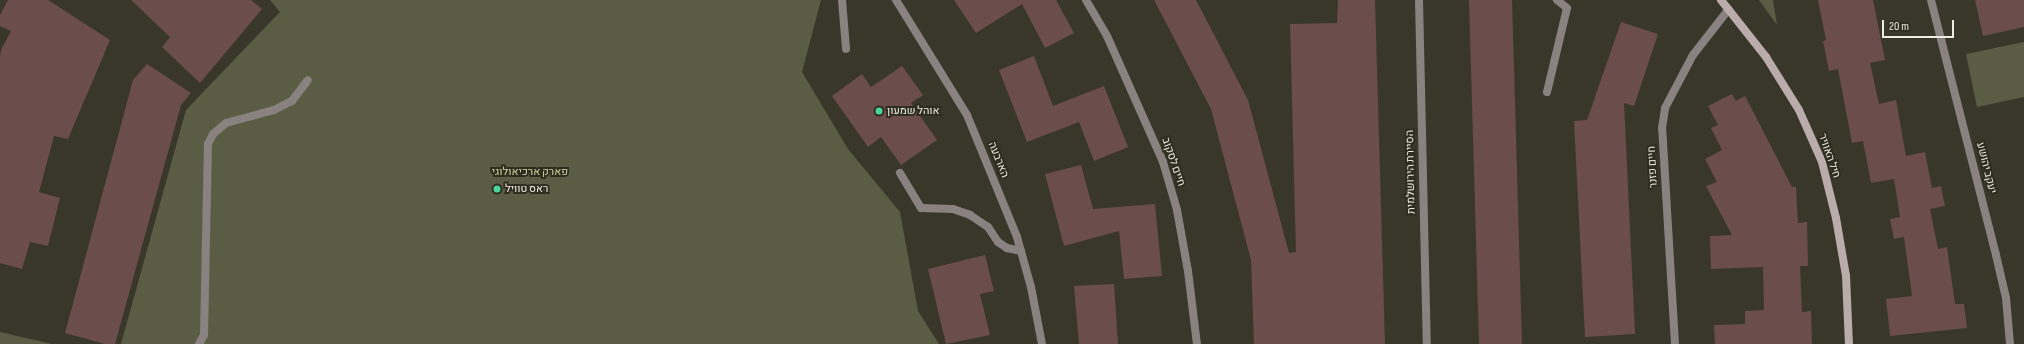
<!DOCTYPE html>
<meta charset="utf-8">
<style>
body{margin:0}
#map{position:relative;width:2024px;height:344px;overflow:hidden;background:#39372a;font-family:"Sofia Sans Condensed",Heebo,sans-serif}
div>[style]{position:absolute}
.green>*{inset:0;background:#5a5d43}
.building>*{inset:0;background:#6b4d4c}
.lane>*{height:8px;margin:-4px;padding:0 4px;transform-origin:4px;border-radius:4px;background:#8a8281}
.street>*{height:8px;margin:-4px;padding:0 4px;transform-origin:4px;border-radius:4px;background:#8a8281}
.secondary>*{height:8px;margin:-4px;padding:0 4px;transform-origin:4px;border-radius:4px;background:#b9acaa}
.dots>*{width:11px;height:11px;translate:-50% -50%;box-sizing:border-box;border:2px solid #2f2d20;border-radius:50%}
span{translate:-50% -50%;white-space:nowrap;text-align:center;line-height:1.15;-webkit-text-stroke:4px #2f2d20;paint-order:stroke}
.poi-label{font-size:11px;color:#edebe3}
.left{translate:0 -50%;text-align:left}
.street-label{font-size:11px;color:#edebe3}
.park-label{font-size:11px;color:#cfd59f}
.scale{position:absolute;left:1882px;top:20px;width:72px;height:18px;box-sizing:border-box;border:2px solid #edebe3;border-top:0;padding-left:5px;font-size:12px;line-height:14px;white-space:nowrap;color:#edebe3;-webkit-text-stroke:3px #2f2d20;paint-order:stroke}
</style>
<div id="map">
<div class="green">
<div style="clip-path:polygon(270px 0,821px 0,802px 72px,848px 149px,900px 212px,918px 311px,939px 344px,121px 344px,186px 110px,280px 12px)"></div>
<div style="clip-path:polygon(1759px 0,1773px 0,1777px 25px)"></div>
<div style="clip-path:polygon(2024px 42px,2024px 97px,1977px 107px,1966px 54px)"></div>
<div style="clip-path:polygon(0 332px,52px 344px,0 344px)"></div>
</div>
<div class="building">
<div style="clip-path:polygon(8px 0,48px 0,110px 40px,68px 139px,54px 136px,39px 192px,60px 198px,48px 246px,30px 242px,22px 269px,0 263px,0 57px,1px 50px,11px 31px,0 26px,0 15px)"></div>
<div style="clip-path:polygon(131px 0,251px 0,262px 9px,200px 83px,162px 47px,170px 37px)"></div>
<div style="clip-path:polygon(954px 0,1056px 0,1074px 33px,1045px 48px,1022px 4px,976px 33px)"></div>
<div style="clip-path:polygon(1154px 0,1196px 0,1248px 100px,1289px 253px,1296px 252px,1290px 24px,1337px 23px,1338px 0,1375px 0,1385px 344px,1254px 344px,1251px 260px,1211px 109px)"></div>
<div style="clip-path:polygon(1469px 0,1512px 0,1522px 344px,1479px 344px)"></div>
<div style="clip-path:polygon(1818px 0,1873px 0,1885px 60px,1870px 63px,1879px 104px,1896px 100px,1906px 156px,1925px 152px,1932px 188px,1941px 186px,1945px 206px,1930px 209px,1938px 249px,1947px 247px,1955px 304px,1964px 304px,1967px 328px,1890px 336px,1886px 299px,1912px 296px,1904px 237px,1894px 239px,1890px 219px,1900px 217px,1894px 179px,1871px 183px,1863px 141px,1852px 143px,1838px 69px,1829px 71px,1823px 41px,1826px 40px)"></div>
<div style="clip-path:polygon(1975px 0,2024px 0,2024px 27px,1983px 36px)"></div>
<div style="clip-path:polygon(1621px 22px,1658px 34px,1634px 106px,1624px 103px,1635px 334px,1585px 337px,1574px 121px,1587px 120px)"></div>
<div style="clip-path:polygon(1034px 56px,1053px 106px,1104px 86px,1128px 147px,1094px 161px,1079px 122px,1027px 142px,999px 70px)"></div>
<div style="clip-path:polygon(147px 64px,191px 93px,181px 105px,115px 344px,105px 344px,65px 333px,133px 80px)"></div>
<div style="clip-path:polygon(902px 66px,923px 95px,911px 103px,937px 140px,901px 165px,881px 137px,868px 147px,832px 96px,862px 74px,871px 87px)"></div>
<div style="clip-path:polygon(1732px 94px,1736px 101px,1745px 96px,1792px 187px,1796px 187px,1798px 223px,1807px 222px,1808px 266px,1800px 266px,1802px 312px,1811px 311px,1812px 344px,1715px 344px,1714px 325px,1745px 324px,1745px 311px,1764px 310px,1763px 267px,1711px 269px,1710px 236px,1732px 235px,1706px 186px,1717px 182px,1705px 159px,1722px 150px,1711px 128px,1718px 125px,1708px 106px)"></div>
<div style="clip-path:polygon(1081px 165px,1093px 209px,1155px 204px,1162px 276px,1124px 279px,1119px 231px,1064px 246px,1045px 174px)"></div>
<div style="clip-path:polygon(985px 255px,994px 291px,980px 294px,990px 335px,946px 344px,928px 269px)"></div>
<div style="clip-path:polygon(1114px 284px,1118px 344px,1079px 344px,1074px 286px)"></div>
</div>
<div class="lane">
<div style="left:842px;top:0;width:49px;rotate:85.3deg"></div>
<div style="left:1547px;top:92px;width:86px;rotate:-76.6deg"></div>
<div style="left:1567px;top:8px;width:13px;rotate:-141deg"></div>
<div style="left:900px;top:173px;width:41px;rotate:59deg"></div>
<div style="left:921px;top:208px;width:32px;rotate:2deg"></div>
<div style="left:953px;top:209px;width:18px;rotate:19deg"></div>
<div style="left:970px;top:215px;width:22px;rotate:34deg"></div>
<div style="left:988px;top:227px;width:18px;rotate:56deg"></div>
<div style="left:998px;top:242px;width:11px;rotate:34deg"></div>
<div style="left:1007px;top:248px;width:14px;rotate:12deg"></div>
<div style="left:199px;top:344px;width:10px;rotate:-61deg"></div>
<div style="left:204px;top:335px;width:191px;rotate:-88.8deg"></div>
<div style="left:208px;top:144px;width:11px;rotate:-63deg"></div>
<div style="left:213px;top:134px;width:17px;rotate:-40deg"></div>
<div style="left:226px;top:123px;width:50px;rotate:-15.2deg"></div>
<div style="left:274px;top:110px;width:20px;rotate:-27deg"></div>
<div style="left:292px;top:101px;width:26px;rotate:-53deg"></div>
</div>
<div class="street">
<div style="left:896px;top:0;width:135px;rotate:58.3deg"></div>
<div style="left:967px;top:115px;width:132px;rotate:67.7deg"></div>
<div style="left:1017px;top:237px;width:52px;rotate:74.4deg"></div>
<div style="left:1031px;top:287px;width:58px;rotate:79.1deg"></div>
<div style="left:1086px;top:0;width:42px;rotate:59.7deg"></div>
<div style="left:1107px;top:36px;width:138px;rotate:66deg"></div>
<div style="left:1163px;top:162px;width:50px;rotate:73.7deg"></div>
<div style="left:1177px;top:210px;width:62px;rotate:79.8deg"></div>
<div style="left:1188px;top:271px;width:74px;rotate:83deg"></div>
<div style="left:1419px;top:0;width:344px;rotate:88.7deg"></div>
<div style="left:1931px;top:0;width:263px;rotate:75.7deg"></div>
<div style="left:1996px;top:255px;width:44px;rotate:76.9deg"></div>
<div style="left:2006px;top:298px;width:46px;rotate:85deg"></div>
<div style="left:1675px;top:344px;width:216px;rotate:-93.4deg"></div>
<div style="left:1662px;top:128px;width:20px;rotate:-81deg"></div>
<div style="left:1665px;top:108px;width:60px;rotate:-62.2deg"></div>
<div style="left:1693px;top:55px;width:58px;rotate:-52deg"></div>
</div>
<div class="secondary">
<div style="left:1721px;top:0;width:73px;rotate:51.7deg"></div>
<div style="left:1766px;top:57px;width:62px;rotate:58.1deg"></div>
<div style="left:1799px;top:110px;width:57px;rotate:66.1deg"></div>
<div style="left:1822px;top:162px;width:58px;rotate:76deg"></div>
<div style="left:1836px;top:218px;width:59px;rotate:80.2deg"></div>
<div style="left:1846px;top:276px;width:68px;rotate:87.5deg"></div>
</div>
<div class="dots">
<div style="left:879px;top:111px;background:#49d49c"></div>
<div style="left:497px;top:189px;background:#49d49c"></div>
</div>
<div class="poi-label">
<span class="left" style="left:887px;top:111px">אוהל שמעון</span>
<span class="left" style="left:505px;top:189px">ראס טוויל</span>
</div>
<div class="street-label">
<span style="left:1829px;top:156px;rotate:71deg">חיל האוויר</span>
<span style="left:998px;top:160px;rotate:68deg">הארבעה</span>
<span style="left:1173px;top:162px;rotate:71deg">חיים לסקוב</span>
<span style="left:1653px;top:167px;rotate:-93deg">חיים פזנר</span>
<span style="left:1986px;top:168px;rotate:76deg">יעקב יהושע</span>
<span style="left:1411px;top:172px;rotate:-91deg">הסיירת הירושלמית</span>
</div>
<div class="park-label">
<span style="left:530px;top:172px">פארק ארכיאולוגי</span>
</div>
<div class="scale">20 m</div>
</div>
